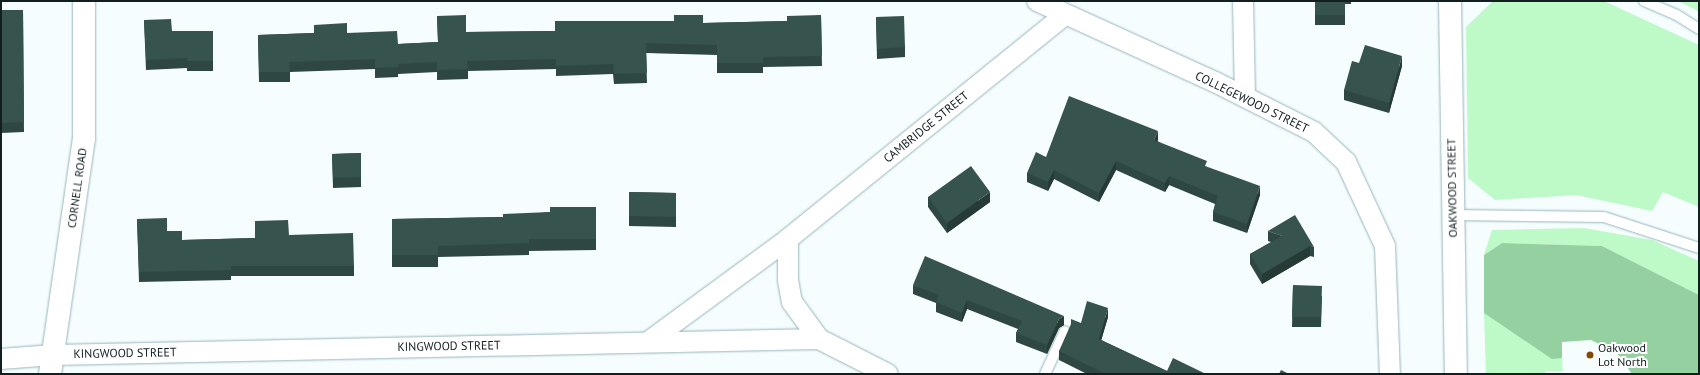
<!DOCTYPE html>
<style>
body{margin:0}
#map{position:relative;width:1700px;height:375px;overflow:hidden;background:#f6fdfe;font-family:"PT Sans",sans-serif}
div>[style]{position:absolute}
.green>*{inset:0;background:#bdfac8}
.forest>*{inset:0;background:#95d0a0}
.roads{filter:drop-shadow(0 0 1px #96b6bb) drop-shadow(0 0 1px #96b6bb)}
.service>*{height:10px;margin:-5px;padding:0 5px;transform-origin:5px;border-radius:5px;background:#fff}
.minor>*{height:20px;margin:-10px;padding:0 10px;transform-origin:10px;border-radius:10px;background:#fff}
.tertiary>*{height:22px;margin:-11px;padding:0 11px;transform-origin:11px;border-radius:11px;background:#fff}
.wall>*{inset:0;background:#2f4742}
.shaded-wall>*{inset:0;background:#263a36}
.building>*{inset:0;background:#37534d}
.dots>*{width:11px;height:11px;translate:-50% -50%;box-sizing:border-box;border:2px solid #fff;border-radius:50%}
span{translate:-50% -50%;white-space:nowrap;text-align:center;line-height:1.15;-webkit-text-stroke:4px #fff;paint-order:stroke}
.street-label{font-size:12px;color:#121e20}
.poi-label{font-size:12px;color:#121e20}
.left{translate:0 -50%;text-align:left}
.frame{position:absolute;inset:0;border:2px solid #121e20;pointer-events:none}
</style>
<div id="map">
<div class="green">
<div style="clip-path:polygon(1493px 1px,1604px 1px,1699px 45px,1699px 207px,1663px 192px,1652px 211px,1576px 195px,1495px 200px,1468px 178px,1466px 27px)"></div>
<div style="clip-path:polygon(1678px 1px,1699px 1px,1699px 13px,1696px 10px)"></div>
<div style="clip-path:polygon(1584px 228px,1652px 240px,1699px 261px,1699px 295px,1602px 246px,1502px 243px,1484px 255px,1492px 230px)"></div>
<div style="clip-path:polygon(1484px 313px,1552px 358px,1562px 358px,1563px 371px,1546px 371px,1545px 374px,1486px 374px)"></div>
</div>
<div class="forest">
<div style="clip-path:polygon(1502px 243px,1602px 246px,1699px 295px,1699px 374px,1632px 374px,1617px 353px,1591px 340px,1562px 342px,1562px 358px,1552px 359px,1484px 313px,1484px 255px)"></div>
</div>
<div class="roads">
<div class="service">
<div style="left:1644px;top:1px;width:34px;rotate:23deg"></div>
<div style="left:1675px;top:14px;width:28px;rotate:32deg"></div>
<div style="left:1453px;top:215px;width:151px;rotate:0.8deg"></div>
<div style="left:1604px;top:217px;width:100px;rotate:18.1deg"></div>
<div style="left:1045px;top:374px;width:47px;rotate:-65.1deg"></div>
</div>
<div class="minor">
<div style="left:1037px;top:1px;width:196px;rotate:24.5deg"></div>
<div style="left:1215px;top:82px;width:111px;rotate:26.8deg"></div>
<div style="left:1314px;top:132px;width:44px;rotate:43.2deg"></div>
<div style="left:1346px;top:162px;width:93px;rotate:65.1deg"></div>
<div style="left:1385px;top:246px;width:128px;rotate:87.8deg"></div>
<div style="left:1243px;top:1px;width:96px;rotate:88.8deg"></div>
<div style="left:788px;top:239px;width:41px;rotate:90deg"></div>
<div style="left:788px;top:280px;width:22px;rotate:80deg"></div>
<div style="left:792px;top:302px;width:46px;rotate:53.9deg"></div>
<div style="left:648px;top:342px;width:174px;rotate:-36.3deg"></div>
<div style="left:788px;top:239px;width:356px;rotate:-39deg"></div>
<div style="left:1px;top:359px;width:52px;rotate:-4.4deg"></div>
<div style="left:53px;top:355px;width:766px;rotate:-1.2deg"></div>
<div style="left:819px;top:339px;width:77px;rotate:26.9deg"></div>
</div>
<div class="tertiary">
<div style="left:1450px;top:1px;width:373px;rotate:89.1deg"></div>
<div style="left:50px;top:374px;width:237px;rotate:-81.8deg"></div>
<div style="left:84px;top:139px;width:138px;rotate:-90deg"></div>
</div>
</div>
<div class="wall">
<div style="clip-path:polygon(1315px 1px,1351px 1px,1351px 4px,1345px 4px,1345px 25px,1315px 25px)"></div>
<div style="clip-path:polygon(1px 10px,23px 10px,24px 132px,1px 133px)"></div>
<div style="clip-path:polygon(821px 15px,822px 66px,763px 67px,763px 73px,717px 73px,717px 55px,646px 53px,647px 83px,614px 84px,613px 74px,556px 76px,556px 69px,468px 71px,468px 79px,437px 80px,437px 72px,398px 74px,398px 77px,375px 78px,375px 69px,290px 72px,290px 82px,259px 82px,258px 35px,314px 33px,314px 25px,347px 33px,398px 44px,438px 42px,437px 16px,466px 32px,555px 31px,703px 23px,787px 21px)"></div>
<div style="clip-path:polygon(876px 17px,905px 47px,905px 57px,877px 59px)"></div>
<div style="clip-path:polygon(144px 20px,172px 31px,213px 31px,213px 71px,187px 71px,187px 68px,146px 70px)"></div>
<div style="clip-path:polygon(1402px 66px,1389px 113px,1344px 100px,1344px 90px)"></div>
<div style="clip-path:polygon(1158px 140px,1157px 141px,1260px 195px,1247px 233px,1213px 221px,1213px 212px,1215px 204px,1169px 185px,1165px 192px,1116px 170px,1099px 202px,1054px 179px,1048px 191px,1027px 182px,1027px 173px)"></div>
<div style="clip-path:polygon(361px 153px,361px 187px,333px 188px,332px 154px)"></div>
<div style="clip-path:polygon(629px 192px,676px 193px,676px 227px,629px 226px)"></div>
<div style="clip-path:polygon(928px 197px,990px 202px,947px 233px,928px 207px)"></div>
<div style="clip-path:polygon(596px 207px,596px 250px,529px 251px,529px 255px,438px 257px,438px 267px,392px 267px,392px 219px,503px 217px)"></div>
<div style="clip-path:polygon(137px 219px,167px 231px,182px 240px,255px 238px,289px 235px,354px 266px,354px 276px,231px 276px,231px 280px,139px 282px)"></div>
<div style="clip-path:polygon(1268px 231px,1314px 247px,1314px 257px,1310px 256px,1262px 284px,1250px 264px,1250px 254px,1271px 242px,1268px 241px)"></div>
<div style="clip-path:polygon(913px 285px,1064px 325px,1059px 328px,1047px 354px,1016px 342px,1016px 333px,1018px 329px,967px 309px,962px 322px,936px 312px,936px 303px,913px 294px)"></div>
<div style="clip-path:polygon(1293px 285px,1322px 296px,1321px 327px,1292px 327px)"></div>
<div style="clip-path:polygon(1108px 317px,1101px 340px,1167px 371px,1206px 374px,1087px 374px,1059px 360px,1059px 351px,1081px 323px)"></div>
</div>
<div class="shaded-wall">
<div style="clip-path:polygon(1402px 56px,1402px 66px,1389px 113px,1389px 103px)"></div>
<div style="clip-path:polygon(1158px 131px,1158px 140px,1154px 149px,1154px 140px)"></div>
<div style="clip-path:polygon(1116px 161px,1116px 170px,1099px 202px,1099px 193px)"></div>
<div style="clip-path:polygon(1054px 170px,1054px 179px,1048px 191px,1048px 182px)"></div>
<div style="clip-path:polygon(1169px 176px,1169px 185px,1165px 192px,1165px 183px)"></div>
<div style="clip-path:polygon(1260px 186px,1260px 195px,1247px 233px,1247px 224px)"></div>
<div style="clip-path:polygon(990px 192px,990px 202px,947px 233px,947px 223px)"></div>
<div style="clip-path:polygon(1310px 246px,1310px 256px,1262px 284px,1262px 274px)"></div>
<div style="clip-path:polygon(967px 300px,967px 309px,962px 322px,962px 313px)"></div>
<div style="clip-path:polygon(1108px 308px,1108px 317px,1099px 348px,1099px 339px)"></div>
<div style="clip-path:polygon(1064px 316px,1064px 325px,1059px 328px,1047px 354px,1047px 345px,1059px 319px)"></div>
</div>
<div class="building">
<div style="clip-path:polygon(1315px 1px,1345px 1px,1345px 15px,1315px 15px)"></div>
<div style="clip-path:polygon(1px 10px,23px 10px,24px 122px,1px 123px)"></div>
<div style="clip-path:polygon(466px 15px,466px 32px,555px 31px,555px 21px,674px 21px,674px 15px,703px 15px,703px 23px,787px 21px,787px 16px,821px 15px,822px 56px,763px 57px,763px 63px,717px 63px,717px 45px,646px 43px,647px 73px,614px 74px,613px 64px,556px 66px,556px 59px,467px 61px,468px 69px,437px 70px,437px 62px,398px 64px,398px 67px,375px 68px,375px 59px,289px 62px,290px 72px,259px 72px,258px 35px,314px 33px,314px 25px,347px 23px,347px 33px,397px 31px,398px 44px,438px 42px,437px 16px)"></div>
<div style="clip-path:polygon(904px 16px,905px 47px,877px 49px,876px 17px)"></div>
<div style="clip-path:polygon(171px 19px,172px 31px,213px 31px,213px 61px,187px 61px,187px 58px,146px 60px,144px 20px)"></div>
<div style="clip-path:polygon(1365px 45px,1402px 56px,1389px 103px,1344px 90px,1352px 61px,1359px 63px)"></div>
<div style="clip-path:polygon(1069px 96px,1158px 131px,1154px 140px,1207px 161px,1205px 166px,1260px 186px,1247px 224px,1213px 212px,1218px 196px,1169px 176px,1165px 183px,1116px 161px,1099px 193px,1054px 170px,1048px 182px,1027px 173px,1036px 152px,1046px 157px)"></div>
<div style="clip-path:polygon(361px 153px,361px 177px,333px 178px,332px 154px)"></div>
<div style="clip-path:polygon(971px 166px,990px 192px,947px 223px,928px 197px)"></div>
<div style="clip-path:polygon(629px 192px,676px 193px,676px 217px,629px 216px)"></div>
<div style="clip-path:polygon(550px 207px,596px 207px,596px 239px,529px 239px,529px 243px,438px 246px,438px 255px,392px 255px,392px 219px,503px 217px,503px 214px,550px 212px)"></div>
<div style="clip-path:polygon(1295px 215px,1314px 247px,1310px 246px,1262px 274px,1250px 254px,1282px 236px,1268px 231px)"></div>
<div style="clip-path:polygon(167px 218px,167px 231px,182px 231px,182px 240px,255px 238px,255px 221px,288px 220px,289px 235px,353px 233px,354px 266px,231px 266px,231px 270px,139px 272px,137px 219px)"></div>
<div style="clip-path:polygon(925px 256px,1064px 316px,1059px 319px,1047px 345px,1016px 333px,1022px 321px,967px 300px,962px 313px,936px 302px,939px 295px,913px 285px)"></div>
<div style="clip-path:polygon(1293px 285px,1322px 286px,1321px 317px,1292px 317px)"></div>
<div style="clip-path:polygon(1087px 301px,1108px 308px,1099px 339px,1167px 371px,1173px 358px,1206px 374px,1106px 374px,1059px 351px,1071px 324px,1071px 319px,1081px 323px)"></div>
<div style="clip-path:polygon(1281px 370px,1289px 374px,1279px 374px)"></div>
</div>
<div class="dots">
<div style="left:1590px;top:355px;background:#854905"></div>
</div>
<div class="street-label">
<span style="left:1252px;top:102px;rotate:26deg">COLLEGEWOOD STREET</span>
<span style="left:926px;top:127px;rotate:-39deg">CAMBRIDGE STREET</span>
<span style="left:77px;top:188px;rotate:-82deg">CORNELL ROAD</span>
<span style="left:1452px;top:188px;rotate:-91deg">OAKWOOD STREET</span>
<span style="left:449px;top:346px;rotate:-1deg">KINGWOOD STREET</span>
<span style="left:125px;top:353px;rotate:-1deg">KINGWOOD STREET</span>
</div>
<div class="poi-label">
<span class="left" style="left:1598px;top:355px">Oakwood<br>Lot North</span>
</div>
<div class="frame"></div>
</div>
